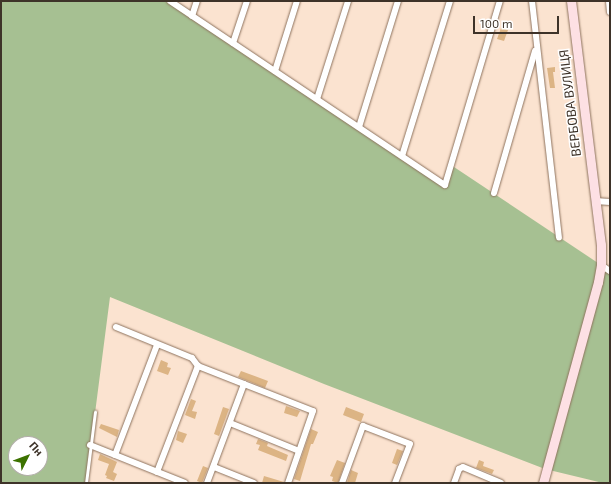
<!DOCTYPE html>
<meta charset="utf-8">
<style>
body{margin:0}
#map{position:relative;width:611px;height:484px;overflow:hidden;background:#fbe3d0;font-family:"Exo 2",sans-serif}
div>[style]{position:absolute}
.green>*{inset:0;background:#a6c092}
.building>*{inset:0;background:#dcb484}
.roads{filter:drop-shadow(0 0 1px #8e735e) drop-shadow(0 0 1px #8e735e)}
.lane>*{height:3px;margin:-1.5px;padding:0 1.5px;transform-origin:1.5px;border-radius:1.5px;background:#fff}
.street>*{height:6px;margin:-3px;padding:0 3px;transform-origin:3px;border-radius:3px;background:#fff}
.secondary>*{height:9px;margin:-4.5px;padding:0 4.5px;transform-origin:4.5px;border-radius:4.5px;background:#fde0e4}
span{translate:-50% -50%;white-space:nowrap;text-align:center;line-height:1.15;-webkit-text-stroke:3px #fff;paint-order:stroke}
.street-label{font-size:13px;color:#3e3329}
.frame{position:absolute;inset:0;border:2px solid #3e3329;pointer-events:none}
.north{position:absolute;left:8px;top:436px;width:40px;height:40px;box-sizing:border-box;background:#fff;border:1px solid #b2ada9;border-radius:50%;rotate:48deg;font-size:11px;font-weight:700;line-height:16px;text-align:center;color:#3e3329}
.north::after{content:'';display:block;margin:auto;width:14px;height:18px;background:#3c7200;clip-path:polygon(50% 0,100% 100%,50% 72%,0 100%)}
.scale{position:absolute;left:473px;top:16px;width:86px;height:18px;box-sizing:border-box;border:2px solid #3e3329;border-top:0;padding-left:5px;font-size:12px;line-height:14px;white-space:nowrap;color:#3e3329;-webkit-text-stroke:3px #fff;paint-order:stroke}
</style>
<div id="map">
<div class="green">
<div style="clip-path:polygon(evenodd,1px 1px,170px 1px,445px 185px,451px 165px,610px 271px,610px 483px,603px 483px,545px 469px,324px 384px,110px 297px,86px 483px,1px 483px,1px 1px,16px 444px,40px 444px,40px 468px,16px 468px,16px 444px)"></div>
</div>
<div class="building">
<div style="clip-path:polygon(501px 28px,508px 30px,504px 41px,497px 39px)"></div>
<div style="clip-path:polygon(555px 67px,555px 72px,553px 72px,555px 88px,550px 88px,547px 68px)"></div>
<div style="clip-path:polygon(161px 360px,168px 363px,167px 367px,171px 368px,168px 375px,157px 371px)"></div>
<div style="clip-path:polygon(241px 371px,268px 381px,265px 388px,238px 377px)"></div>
<div style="clip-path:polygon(191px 399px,196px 401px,192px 411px,197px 412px,195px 419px,185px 415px)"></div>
<div style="clip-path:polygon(286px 406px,300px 411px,297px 417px,284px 413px)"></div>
<div style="clip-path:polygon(223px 407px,229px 409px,219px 436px,214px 434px)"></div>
<div style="clip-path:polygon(346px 407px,364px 414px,361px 422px,343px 415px)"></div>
<div style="clip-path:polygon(101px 424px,119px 430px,117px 437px,99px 428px)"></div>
<div style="clip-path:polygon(311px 429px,318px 432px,313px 444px,311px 444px,300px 481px,294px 479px)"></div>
<div style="clip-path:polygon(178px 431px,187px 434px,183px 443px,176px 440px)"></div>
<div style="clip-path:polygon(258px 439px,268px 443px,267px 446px,288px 455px,286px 461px,258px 450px,260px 445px,256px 444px)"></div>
<div style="clip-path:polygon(397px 449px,403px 451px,397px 465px,392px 463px)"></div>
<div style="clip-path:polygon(100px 454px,117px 462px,113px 472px,117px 474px,114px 481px,106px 478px,107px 476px,105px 475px,109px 464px,98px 460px)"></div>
<div style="clip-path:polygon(337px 460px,345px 463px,338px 483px,332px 481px,333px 477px,330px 476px)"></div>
<div style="clip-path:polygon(479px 460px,484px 462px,483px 466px,494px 470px,492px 474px,476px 468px)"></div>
<div style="clip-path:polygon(203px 466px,208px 468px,202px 483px,197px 481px)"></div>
<div style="clip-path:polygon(351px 470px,358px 473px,355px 483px,347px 483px)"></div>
<div style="clip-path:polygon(264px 476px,284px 482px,284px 483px,262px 483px)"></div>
</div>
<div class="roads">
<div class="lane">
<div style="left:86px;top:483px;width:72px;rotate:-82.8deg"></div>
</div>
<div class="street">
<div style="left:170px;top:1px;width:331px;rotate:33.8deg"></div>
<div style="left:445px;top:185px;width:192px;rotate:-73.4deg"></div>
<div style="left:532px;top:1px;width:238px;rotate:83.5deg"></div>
<div style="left:609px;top:1px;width:11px;rotate:85deg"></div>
<div style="left:192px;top:16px;width:16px;rotate:-72deg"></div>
<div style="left:233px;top:43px;width:44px;rotate:-71.6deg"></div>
<div style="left:275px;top:71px;width:73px;rotate:-72.6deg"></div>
<div style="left:317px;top:99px;width:103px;rotate:-72.4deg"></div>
<div style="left:359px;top:127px;width:132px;rotate:-72.8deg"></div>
<div style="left:402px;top:156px;width:162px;rotate:-72.8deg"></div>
<div style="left:494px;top:193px;width:148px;rotate:-73.9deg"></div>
<div style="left:595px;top:201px;width:15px;rotate:4deg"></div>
<div style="left:601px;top:265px;width:11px;rotate:34deg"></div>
<div style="left:116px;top:327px;width:82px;rotate:22.2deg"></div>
<div style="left:192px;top:358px;width:10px;rotate:53deg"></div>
<div style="left:198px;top:366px;width:49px;rotate:21.4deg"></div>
<div style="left:244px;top:384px;width:106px;rotate:110.5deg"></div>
<div style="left:244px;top:384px;width:74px;rotate:21.4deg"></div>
<div style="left:313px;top:411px;width:76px;rotate:109.1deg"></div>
<div style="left:230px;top:423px;width:74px;rotate:22.1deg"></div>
<div style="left:90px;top:445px;width:102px;rotate:21.8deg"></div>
<div style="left:115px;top:455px;width:118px;rotate:-69.1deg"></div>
<div style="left:214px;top:467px;width:43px;rotate:21.8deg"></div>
<div style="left:157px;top:472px;width:114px;rotate:-68.9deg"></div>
<div style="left:342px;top:483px;width:61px;rotate:-69.8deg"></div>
<div style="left:363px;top:426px;width:50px;rotate:21deg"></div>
<div style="left:410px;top:444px;width:42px;rotate:111deg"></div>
<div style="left:454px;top:483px;width:15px;rotate:-70deg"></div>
<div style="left:459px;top:469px;width:4px;rotate:-27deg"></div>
<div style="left:463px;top:467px;width:41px;rotate:22.8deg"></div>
</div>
<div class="secondary">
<div style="left:543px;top:483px;width:208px;rotate:-74.7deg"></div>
<div style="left:598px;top:282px;width:17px;rotate:-80deg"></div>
<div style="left:601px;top:265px;width:20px;rotate:-90deg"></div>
<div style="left:601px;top:245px;width:246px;rotate:-97deg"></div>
</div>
</div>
<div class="street-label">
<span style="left:570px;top:103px;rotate:-97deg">ВЕРБОВА ВУЛИЦЯ</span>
</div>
<div class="frame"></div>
<div class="north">Пн</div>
<div class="scale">100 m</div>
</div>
